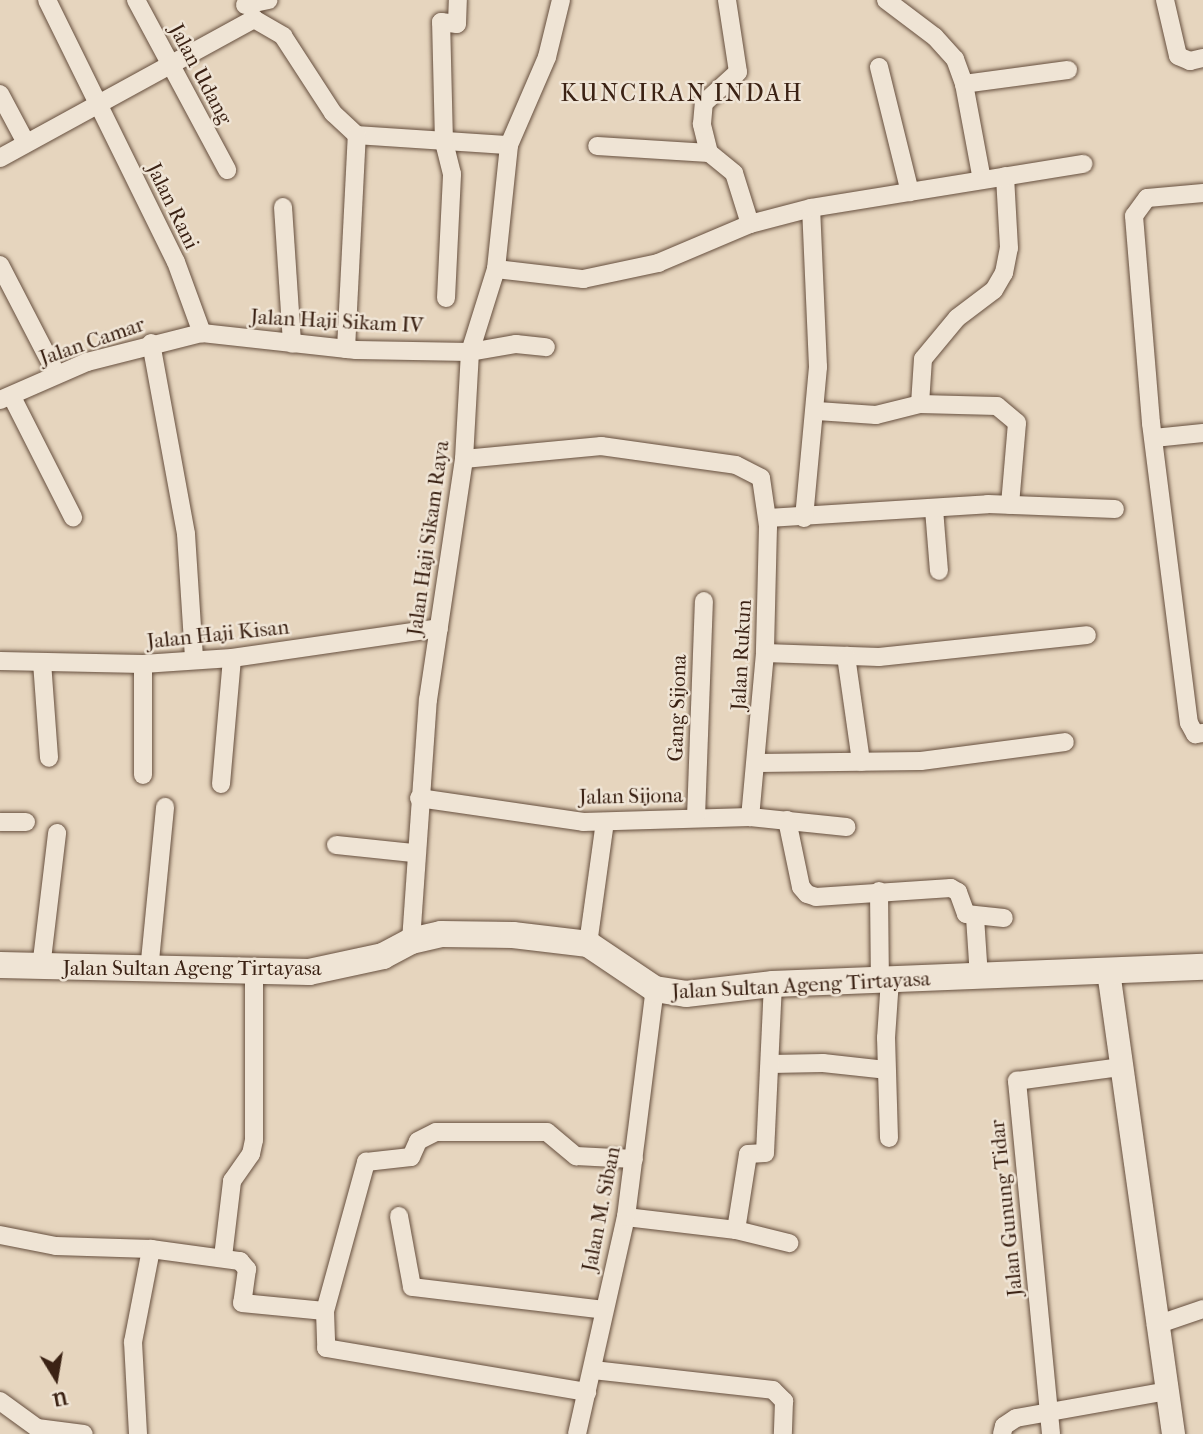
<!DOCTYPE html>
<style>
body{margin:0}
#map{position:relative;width:1203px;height:1434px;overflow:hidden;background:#e6d5be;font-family:"IM FELL French Canon",serif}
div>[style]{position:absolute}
.roads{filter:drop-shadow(0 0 2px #664f3e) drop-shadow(0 0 2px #664f3e)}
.minor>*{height:18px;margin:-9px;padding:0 9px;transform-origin:9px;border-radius:9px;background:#efe4d5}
.tertiary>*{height:23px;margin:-11.5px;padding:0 11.5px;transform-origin:11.5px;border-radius:11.5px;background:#efe4d5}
.secondary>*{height:26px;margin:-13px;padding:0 13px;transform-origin:13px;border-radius:13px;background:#efe4d5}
span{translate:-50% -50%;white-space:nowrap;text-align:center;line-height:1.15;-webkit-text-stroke:5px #efe4d5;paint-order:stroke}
.street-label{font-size:21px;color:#3b2214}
.quarter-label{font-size:24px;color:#3b2214;letter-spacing:2px}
.north{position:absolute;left:21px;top:1343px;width:70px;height:70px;-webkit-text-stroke:5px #efe4d5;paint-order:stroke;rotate:169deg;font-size:19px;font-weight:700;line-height:28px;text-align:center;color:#3b2214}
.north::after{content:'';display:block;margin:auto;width:24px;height:32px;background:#3b2214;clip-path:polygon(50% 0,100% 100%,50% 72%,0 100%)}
</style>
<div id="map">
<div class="roads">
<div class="minor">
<div style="left:47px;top:0;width:292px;rotate:63.8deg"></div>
<div style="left:176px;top:262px;width:76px;rotate:69.9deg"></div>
<div style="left:136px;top:0;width:193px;rotate:61.8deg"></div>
<div style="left:886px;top:0;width:61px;rotate:37.1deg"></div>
<div style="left:935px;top:37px;width:30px;rotate:48deg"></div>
<div style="left:955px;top:59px;width:27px;rotate:70deg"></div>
<div style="left:1165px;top:0;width:57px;rotate:76.9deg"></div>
<div style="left:1178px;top:56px;width:13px;rotate:23deg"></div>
<div style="left:1190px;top:61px;width:13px;rotate:-13deg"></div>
<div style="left:245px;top:5px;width:24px;rotate:-12deg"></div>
<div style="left:879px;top:67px;width:129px;rotate:76.1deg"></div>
<div style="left:0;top:94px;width:55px;rotate:62deg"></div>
<div style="left:709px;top:153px;width:30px;rotate:-104deg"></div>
<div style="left:702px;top:124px;width:21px;rotate:-85deg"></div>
<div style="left:704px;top:103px;width:46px;rotate:-42.4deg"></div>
<div style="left:738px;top:72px;width:73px;rotate:-98.7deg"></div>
<div style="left:0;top:158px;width:290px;rotate:-28.7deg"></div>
<div style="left:254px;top:19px;width:34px;rotate:30deg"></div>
<div style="left:283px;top:36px;width:92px;rotate:57deg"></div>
<div style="left:333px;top:113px;width:33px;rotate:43deg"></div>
<div style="left:357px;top:135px;width:152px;rotate:3.8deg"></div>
<div style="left:982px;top:180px;width:98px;rotate:-100.6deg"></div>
<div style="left:964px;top:84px;width:105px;rotate:-7.7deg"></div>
<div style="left:1203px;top:193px;width:56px;rotate:174.9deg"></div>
<div style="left:1147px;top:198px;width:22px;rotate:126deg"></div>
<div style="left:1134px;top:216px;width:208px;rotate:85.3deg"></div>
<div style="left:1151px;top:423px;width:302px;rotate:82.8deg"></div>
<div style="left:1189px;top:723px;width:13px;rotate:61deg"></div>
<div style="left:1195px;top:734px;width:8px;rotate:-7deg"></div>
<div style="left:283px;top:207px;width:137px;rotate:86.2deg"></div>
<div style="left:750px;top:224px;width:63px;rotate:-14.7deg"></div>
<div style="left:0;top:265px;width:122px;rotate:62.6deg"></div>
<div style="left:496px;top:269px;width:88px;rotate:6.6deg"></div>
<div style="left:583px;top:279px;width:77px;rotate:-12deg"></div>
<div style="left:658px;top:263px;width:100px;rotate:-23deg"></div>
<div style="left:750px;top:224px;width:53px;rotate:-107.4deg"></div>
<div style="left:734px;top:173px;width:32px;rotate:-141deg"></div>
<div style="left:709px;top:153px;width:112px;rotate:-176.4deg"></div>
<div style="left:446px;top:298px;width:124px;rotate:-87.2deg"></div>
<div style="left:452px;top:174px;width:33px;rotate:-104deg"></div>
<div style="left:444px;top:142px;width:120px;rotate:-91.4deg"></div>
<div style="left:441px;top:22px;width:16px;rotate:7deg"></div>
<div style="left:457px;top:24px;width:24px;rotate:-88deg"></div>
<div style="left:151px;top:343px;width:194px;rotate:79.6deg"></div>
<div style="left:186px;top:534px;width:125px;rotate:86.3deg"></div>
<div style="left:346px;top:349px;width:214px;rotate:-87.1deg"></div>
<div style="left:12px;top:397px;width:135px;rotate:63.1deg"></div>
<div style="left:0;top:400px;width:95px;rotate:-23.6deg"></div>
<div style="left:87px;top:362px;width:119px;rotate:-14.2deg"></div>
<div style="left:202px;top:333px;width:155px;rotate:6.3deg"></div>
<div style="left:356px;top:350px;width:114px;rotate:1deg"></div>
<div style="left:470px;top:352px;width:47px;rotate:-9.9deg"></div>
<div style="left:516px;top:344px;width:30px;rotate:6deg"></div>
<div style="left:920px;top:404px;width:45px;rotate:-86.2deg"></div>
<div style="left:923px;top:359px;width:53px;rotate:-50.3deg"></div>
<div style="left:957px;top:318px;width:46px;rotate:-37.1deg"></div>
<div style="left:994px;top:290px;width:20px;rotate:-60deg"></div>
<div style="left:1004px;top:273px;width:25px;rotate:-79deg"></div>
<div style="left:1009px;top:248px;width:72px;rotate:-93.2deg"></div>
<div style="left:817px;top:411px;width:59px;rotate:3.9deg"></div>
<div style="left:876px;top:415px;width:45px;rotate:-14deg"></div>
<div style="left:920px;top:404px;width:77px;rotate:1.5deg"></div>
<div style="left:997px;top:406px;width:26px;rotate:40deg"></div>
<div style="left:1017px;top:423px;width:82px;rotate:94.9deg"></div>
<div style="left:1154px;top:438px;width:49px;rotate:-5.8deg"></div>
<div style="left:464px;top:459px;width:138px;rotate:-5.4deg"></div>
<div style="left:601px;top:446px;width:136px;rotate:8deg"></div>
<div style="left:736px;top:465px;width:28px;rotate:27deg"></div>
<div style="left:761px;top:478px;width:49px;rotate:81.7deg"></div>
<div style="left:768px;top:526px;width:127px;rotate:91.4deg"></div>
<div style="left:765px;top:653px;width:165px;rotate:95.2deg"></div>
<div style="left:934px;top:509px;width:62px;rotate:85.4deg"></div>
<div style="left:768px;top:518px;width:220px;rotate:-3.6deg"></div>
<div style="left:988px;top:504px;width:127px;rotate:2.3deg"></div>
<div style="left:804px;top:518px;width:152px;rotate:-84.7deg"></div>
<div style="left:818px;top:367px;width:159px;rotate:-92.5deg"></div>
<div style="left:811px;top:208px;width:276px;rotate:-9.2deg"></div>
<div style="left:765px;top:653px;width:114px;rotate:2deg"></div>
<div style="left:879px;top:657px;width:209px;rotate:-6deg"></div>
<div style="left:846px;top:656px;width:107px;rotate:81.9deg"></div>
<div style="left:0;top:661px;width:143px;rotate:1.2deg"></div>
<div style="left:143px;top:664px;width:89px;rotate:-3.9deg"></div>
<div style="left:232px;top:658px;width:209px;rotate:-8.2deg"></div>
<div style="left:42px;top:662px;width:96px;rotate:85.8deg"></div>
<div style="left:143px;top:664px;width:111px;rotate:90deg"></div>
<div style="left:758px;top:763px;width:163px;rotate:-0.7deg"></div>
<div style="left:921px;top:761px;width:145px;rotate:-7.5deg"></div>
<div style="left:221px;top:784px;width:126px;rotate:-85deg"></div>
<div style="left:419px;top:798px;width:166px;rotate:8.3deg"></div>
<div style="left:583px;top:822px;width:167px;rotate:-1.7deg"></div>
<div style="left:750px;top:817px;width:97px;rotate:5.9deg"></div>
<div style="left:696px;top:817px;width:216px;rotate:-87.9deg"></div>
<div style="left:787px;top:820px;width:68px;rotate:78.2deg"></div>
<div style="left:801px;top:887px;width:9px;rotate:49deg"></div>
<div style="left:807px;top:894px;width:9px;rotate:18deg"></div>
<div style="left:816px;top:897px;width:135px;rotate:-3.8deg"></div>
<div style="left:951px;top:888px;width:8px;rotate:30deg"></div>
<div style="left:958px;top:892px;width:23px;rotate:70deg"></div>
<div style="left:966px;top:914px;width:38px;rotate:6deg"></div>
<div style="left:0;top:822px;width:26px"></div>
<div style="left:336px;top:845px;width:78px;rotate:5.9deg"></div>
<div style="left:879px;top:891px;width:89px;rotate:89.4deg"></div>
<div style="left:975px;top:917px;width:61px;rotate:86.2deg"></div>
<div style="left:411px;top:941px;width:242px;rotate:-86deg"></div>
<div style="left:428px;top:700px;width:244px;rotate:-81.5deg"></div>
<div style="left:464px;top:459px;width:107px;rotate:-86.8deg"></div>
<div style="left:470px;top:352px;width:87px;rotate:-72.6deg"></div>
<div style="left:496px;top:269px;width:125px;rotate:-84deg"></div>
<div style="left:509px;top:145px;width:96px;rotate:-66.6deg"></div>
<div style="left:547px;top:57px;width:59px;rotate:-76.2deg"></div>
<div style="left:588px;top:944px;width:123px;rotate:-82.1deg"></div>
<div style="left:41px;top:968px;width:136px;rotate:-83.2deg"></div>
<div style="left:149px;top:971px;width:165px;rotate:-84.4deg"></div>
<div style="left:771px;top:1064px;width:52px;rotate:-1.1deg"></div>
<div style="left:823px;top:1063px;width:63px;rotate:6.3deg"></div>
<div style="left:889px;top:1138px;width:100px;rotate:-91.7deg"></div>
<div style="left:886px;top:1038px;width:59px;rotate:-86.1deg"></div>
<div style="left:399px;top:1216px;width:72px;rotate:79.6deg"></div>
<div style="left:412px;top:1287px;width:193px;rotate:6.8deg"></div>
<div style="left:626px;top:1217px;width:111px;rotate:6.7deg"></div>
<div style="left:736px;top:1230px;width:55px;rotate:13.8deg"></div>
<div style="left:736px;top:1230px;width:77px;rotate:-81deg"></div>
<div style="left:748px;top:1154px;width:17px;rotate:-3deg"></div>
<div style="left:765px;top:1153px;width:169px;rotate:-87.3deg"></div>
<div style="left:0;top:1235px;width:57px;rotate:11.1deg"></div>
<div style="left:56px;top:1246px;width:95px;rotate:1.8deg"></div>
<div style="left:151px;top:1249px;width:90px;rotate:7.7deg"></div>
<div style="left:240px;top:1261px;width:11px;rotate:49deg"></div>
<div style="left:247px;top:1269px;width:34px;rotate:98deg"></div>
<div style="left:242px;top:1303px;width:83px;rotate:5.5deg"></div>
<div style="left:325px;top:1311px;width:37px;rotate:88deg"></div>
<div style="left:326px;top:1348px;width:265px;rotate:9.6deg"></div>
<div style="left:223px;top:1257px;width:77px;rotate:-83.2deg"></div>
<div style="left:232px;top:1181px;width:33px;rotate:-55deg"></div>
<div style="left:251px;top:1154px;width:14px;rotate:-78deg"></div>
<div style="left:254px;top:1140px;width:168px;rotate:-90deg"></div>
<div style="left:325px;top:1311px;width:155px;rotate:-74.6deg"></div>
<div style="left:366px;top:1162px;width:45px;rotate:-6.3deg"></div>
<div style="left:411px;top:1157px;width:17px;rotate:-66deg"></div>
<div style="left:418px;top:1141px;width:20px;rotate:-27deg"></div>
<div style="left:436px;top:1132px;width:111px"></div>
<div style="left:547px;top:1132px;width:38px;rotate:40deg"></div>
<div style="left:576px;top:1156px;width:58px;rotate:3deg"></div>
<div style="left:1156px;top:1325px;width:50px;rotate:-18.8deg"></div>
<div style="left:593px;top:1370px;width:181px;rotate:6.3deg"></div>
<div style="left:773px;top:1390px;width:16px;rotate:45deg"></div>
<div style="left:784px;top:1401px;width:33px;rotate:92deg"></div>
<div style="left:0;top:1401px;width:46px;rotate:36.1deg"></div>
<div style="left:37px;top:1428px;width:47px;rotate:7.3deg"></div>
<div style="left:138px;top:1434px;width:92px;rotate:-93.1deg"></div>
<div style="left:133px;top:1342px;width:95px;rotate:-79deg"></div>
<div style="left:577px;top:1434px;width:222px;rotate:-77.3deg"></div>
<div style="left:626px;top:1217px;width:230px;rotate:-82.8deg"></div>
<div style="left:1002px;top:1434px;width:8px;rotate:-76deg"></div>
<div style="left:1004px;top:1426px;width:14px;rotate:-34deg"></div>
<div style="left:1016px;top:1418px;width:154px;rotate:-10.1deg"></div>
<div style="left:1051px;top:1434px;width:355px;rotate:-95.5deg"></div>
<div style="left:1017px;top:1081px;width:104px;rotate:-7.7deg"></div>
</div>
<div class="tertiary">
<div style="left:1108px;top:971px;width:468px;rotate:82deg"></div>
</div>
<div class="secondary">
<div style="left:0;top:965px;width:309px;rotate:1.3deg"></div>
<div style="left:309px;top:972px;width:76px;rotate:-12.2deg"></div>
<div style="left:383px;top:956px;width:32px;rotate:-28deg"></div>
<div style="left:411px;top:941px;width:31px;rotate:-13deg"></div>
<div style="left:441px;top:934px;width:72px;rotate:0.8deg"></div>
<div style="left:513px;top:935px;width:76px;rotate:6.8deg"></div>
<div style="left:588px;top:944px;width:81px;rotate:33.9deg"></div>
<div style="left:655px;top:989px;width:31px;rotate:9deg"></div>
<div style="left:686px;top:994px;width:88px;rotate:-6.6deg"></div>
<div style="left:773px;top:984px;width:430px;rotate:-2.3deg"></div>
</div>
</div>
<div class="street-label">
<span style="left:201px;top:74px;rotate:62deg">Jalan Udang</span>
<span style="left:173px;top:206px;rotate:64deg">Jalan Rani</span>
<span style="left:337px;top:321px;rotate:3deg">Jalan Haji Sikam IV</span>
<span style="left:92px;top:341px;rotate:-19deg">Jalan Camar</span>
<span style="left:428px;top:538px;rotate:-82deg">Jalan Haji Sikam Raya</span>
<span style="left:218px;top:634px;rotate:-6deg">Jalan Haji Kisan</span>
<span style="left:741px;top:655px;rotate:-87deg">Jalan Rukun</span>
<span style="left:677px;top:708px;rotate:-88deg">Gang Sijona</span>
<span style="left:631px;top:796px;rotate:-1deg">Jalan Sijona</span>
<span style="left:192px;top:968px">Jalan Sultan Ageng Tirtayasa</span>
<span style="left:801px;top:985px;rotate:-3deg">Jalan Sultan Ageng Tirtayasa</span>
<span style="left:1006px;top:1208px;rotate:-96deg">Jalan Gunung Tidar</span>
<span style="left:601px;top:1209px;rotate:-79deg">Jalan M. Siban</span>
</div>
<div class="quarter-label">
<span style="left:682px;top:94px">KUNCIRAN INDAH</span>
</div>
<div class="north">U</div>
</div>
